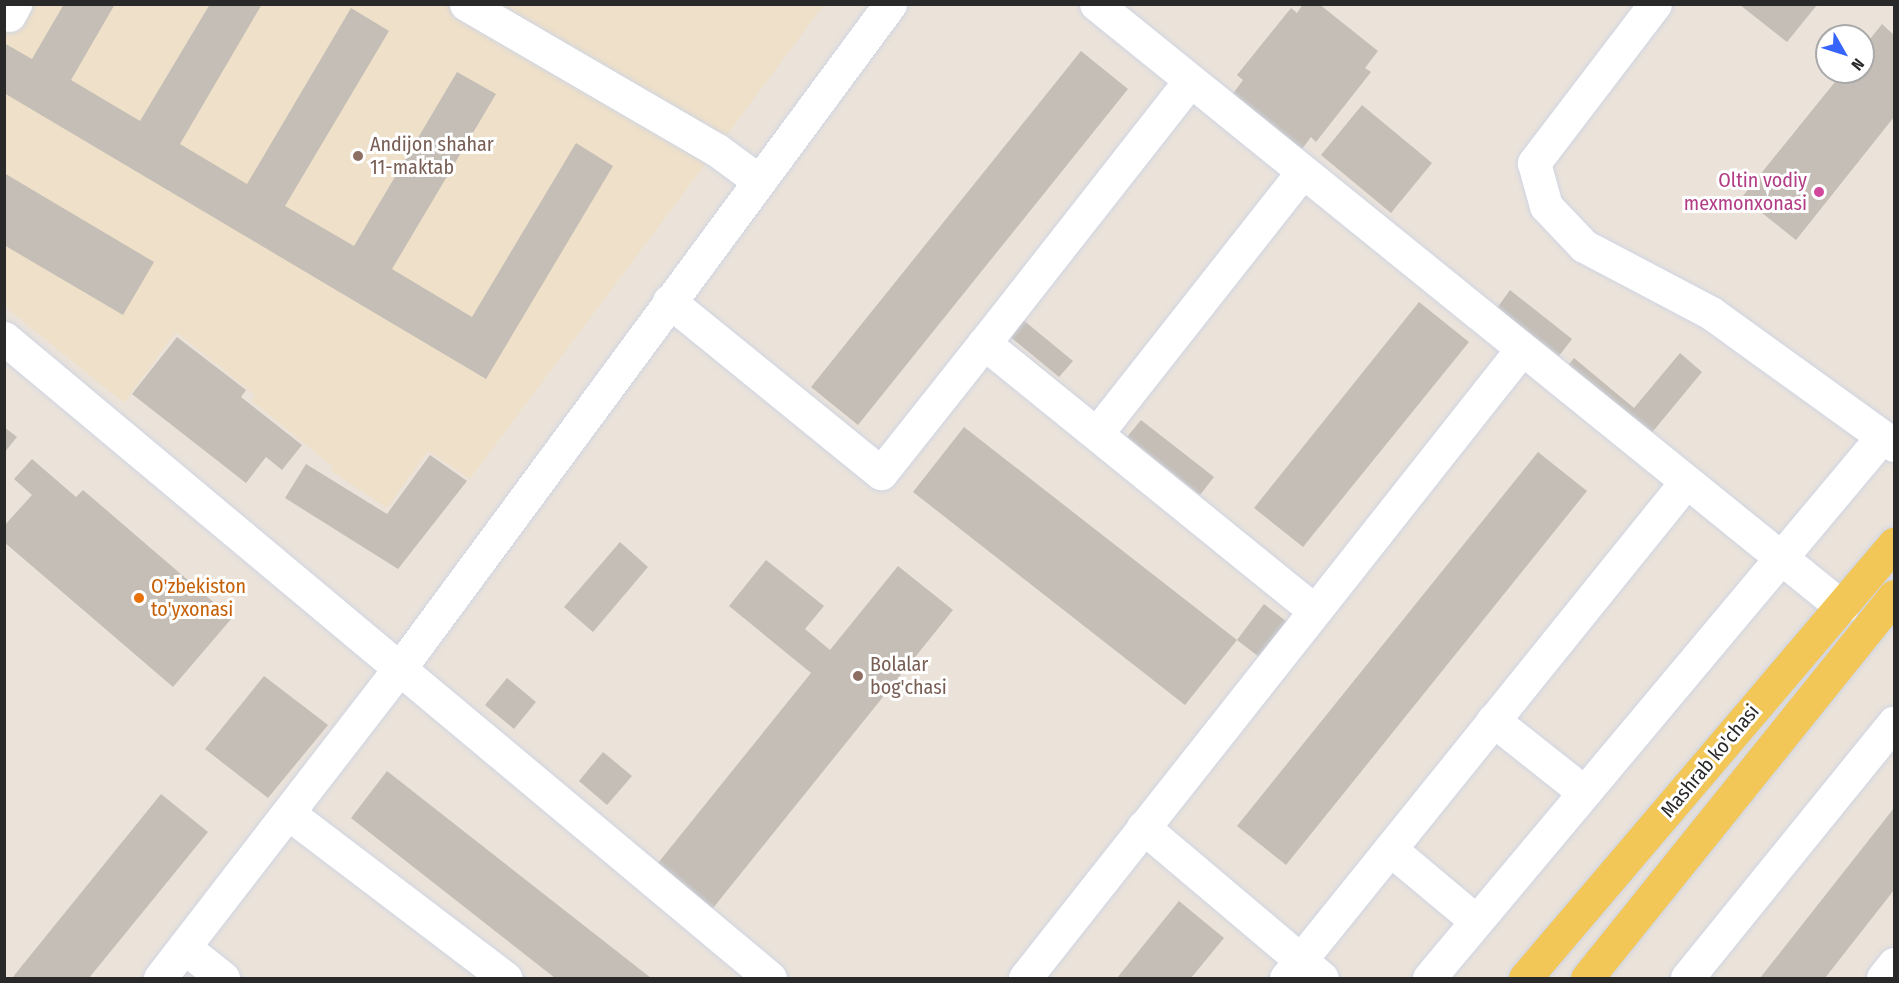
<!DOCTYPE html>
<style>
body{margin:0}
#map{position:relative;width:1899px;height:983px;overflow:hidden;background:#ebe3da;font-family:"Fira Sans Condensed",sans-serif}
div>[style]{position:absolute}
.education>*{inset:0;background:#eee0c9}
.building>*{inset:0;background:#c4beb6}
.roads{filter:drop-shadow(0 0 2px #cfd4e2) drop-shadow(0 0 2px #cfd4e2)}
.minor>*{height:33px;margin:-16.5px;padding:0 16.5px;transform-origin:16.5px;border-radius:16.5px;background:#fff}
.major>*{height:33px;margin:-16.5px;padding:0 16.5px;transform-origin:16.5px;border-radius:16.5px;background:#f2c758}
.dots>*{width:16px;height:16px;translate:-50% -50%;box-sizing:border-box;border:3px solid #fff;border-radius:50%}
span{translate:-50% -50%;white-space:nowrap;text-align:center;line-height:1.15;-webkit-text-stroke:6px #fff;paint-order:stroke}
.education-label{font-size:20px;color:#785e54}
.left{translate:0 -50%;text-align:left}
.hotel-label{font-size:20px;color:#b23c85}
.right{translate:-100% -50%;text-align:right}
.food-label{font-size:20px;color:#c56008}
.street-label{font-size:20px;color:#292929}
.frame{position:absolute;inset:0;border:6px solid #292929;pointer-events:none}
.north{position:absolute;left:1815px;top:24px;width:60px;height:60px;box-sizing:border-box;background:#fff;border:2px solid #a9a9a9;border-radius:50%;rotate:129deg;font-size:16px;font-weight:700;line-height:24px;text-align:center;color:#292929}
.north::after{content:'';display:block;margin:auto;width:21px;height:27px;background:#3764fc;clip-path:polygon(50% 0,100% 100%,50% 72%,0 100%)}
</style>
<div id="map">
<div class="education">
<div style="clip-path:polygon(4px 5px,824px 5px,470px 479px,428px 451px,387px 508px,331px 471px,333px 467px,251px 400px,255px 395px,176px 332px,124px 403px,5px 307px)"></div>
</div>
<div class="building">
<div style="clip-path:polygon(64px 4px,115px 4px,71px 80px,140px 121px,210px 4px,262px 4px,180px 144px,247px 184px,351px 8px,389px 31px,285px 206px,354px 246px,457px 72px,496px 94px,392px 269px,472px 317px,576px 143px,613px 166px,486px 379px,4px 93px,4px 43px,32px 59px)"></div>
<div style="clip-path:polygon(1303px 4px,1319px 4px,1378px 51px,1365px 68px,1371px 72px,1316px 142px,1311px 137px,1299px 153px,1229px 99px,1243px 80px,1237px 75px,1291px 8px,1297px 13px)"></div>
<div style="clip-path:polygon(1740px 5px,1817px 5px,1787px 42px)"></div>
<div style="clip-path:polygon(1882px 24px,1894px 35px,1894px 117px,1796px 240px,1742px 197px,1843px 72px,1863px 72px,1863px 48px)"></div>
<div style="clip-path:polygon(1081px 51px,1128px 89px,858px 425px,811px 387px)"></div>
<div style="clip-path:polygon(1362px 105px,1432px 163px,1391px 213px,1321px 155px)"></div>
<div style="clip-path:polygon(4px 173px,154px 262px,123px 315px,4px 245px)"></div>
<div style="clip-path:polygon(1510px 290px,1572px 339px,1559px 356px,1497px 308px)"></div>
<div style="clip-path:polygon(1419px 302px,1469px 342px,1303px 547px,1254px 508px)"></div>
<div style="clip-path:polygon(1022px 319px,1073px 361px,1059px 377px,1008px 335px)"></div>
<div style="clip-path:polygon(177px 337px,246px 390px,241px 397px,302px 445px,282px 470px,266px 457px,246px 483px,132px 394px)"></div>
<div style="clip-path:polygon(1680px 353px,1702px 372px,1645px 441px,1562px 373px,1574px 358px,1634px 408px)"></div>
<div style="clip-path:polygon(1141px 420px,1214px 477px,1200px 495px,1127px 437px)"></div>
<div style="clip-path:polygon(4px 427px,17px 437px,4px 453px)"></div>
<div style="clip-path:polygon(964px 427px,1237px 640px,1185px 705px,913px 492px)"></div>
<div style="clip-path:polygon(1538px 452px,1587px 491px,1286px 865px,1237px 826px)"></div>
<div style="clip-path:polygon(430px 455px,467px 481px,398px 569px,285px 498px,306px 464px,387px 514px)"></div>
<div style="clip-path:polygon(32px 459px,76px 497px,83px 490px,232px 618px,173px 687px,4px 542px,4px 526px,32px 495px,14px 479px)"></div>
<div style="clip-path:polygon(620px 542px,648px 567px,593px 632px,564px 607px)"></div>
<div style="clip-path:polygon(766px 560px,824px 606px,805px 629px,830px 650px,898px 566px,953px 610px,705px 918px,650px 873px,811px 673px,729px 606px)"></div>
<div style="clip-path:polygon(1264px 604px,1295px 628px,1267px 663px,1237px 640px)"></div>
<div style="clip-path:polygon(264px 676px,328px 725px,268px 798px,205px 749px)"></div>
<div style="clip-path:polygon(507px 678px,536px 702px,514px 729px,485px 705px)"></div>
<div style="clip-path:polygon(603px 752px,632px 776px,607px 805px,579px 781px)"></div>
<div style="clip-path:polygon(387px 771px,651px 978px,555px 978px,351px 818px)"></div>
<div style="clip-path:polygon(161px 794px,208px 832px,89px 978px,12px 978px)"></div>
<div style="clip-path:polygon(1894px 808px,1894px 890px,1825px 978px,1760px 978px)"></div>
<div style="clip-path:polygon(1179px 901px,1224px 938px,1191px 978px,1117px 978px)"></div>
</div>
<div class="roads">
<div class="minor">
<div style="left:466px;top:4px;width:290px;rotate:30.2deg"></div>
<div style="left:717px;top:150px;width:52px;rotate:36.4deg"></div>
<div style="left:1096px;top:4px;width:959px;rotate:38.95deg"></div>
<div style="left:1655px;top:4px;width:200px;rotate:127.3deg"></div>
<div style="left:1534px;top:163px;width:45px;rotate:74.4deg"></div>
<div style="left:1546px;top:206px;width:55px;rotate:46.5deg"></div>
<div style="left:1584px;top:246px;width:144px;rotate:27.8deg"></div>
<div style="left:1711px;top:313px;width:226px;rotate:35.8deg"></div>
<div style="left:9px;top:15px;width:13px;rotate:-61deg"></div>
<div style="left:1189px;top:82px;width:332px;rotate:128.1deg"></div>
<div style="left:984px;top:343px;width:423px;rotate:39deg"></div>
<div style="left:669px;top:301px;width:273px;rotate:39.1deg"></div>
<div style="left:881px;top:473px;width:166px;rotate:-51.6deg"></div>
<div style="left:4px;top:338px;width:998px;rotate:39.88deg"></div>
<div style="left:1097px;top:433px;width:330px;rotate:-51.8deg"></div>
<div style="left:1493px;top:720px;width:116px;rotate:38.4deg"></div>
<div style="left:288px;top:813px;width:273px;rotate:37.2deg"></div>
<div style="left:1143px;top:827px;width:234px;rotate:40.2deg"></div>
<div style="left:1390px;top:849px;width:112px;rotate:39.9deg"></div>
<div style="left:184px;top:947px;width:50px;rotate:38.5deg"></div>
<div style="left:160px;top:978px;width:392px;rotate:-52.3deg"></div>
<div style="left:400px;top:668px;width:825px;rotate:-53.57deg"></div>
<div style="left:1025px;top:978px;width:800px;rotate:-51.7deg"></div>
<div style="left:1286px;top:978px;width:636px;rotate:-51.13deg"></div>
<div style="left:1429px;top:978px;width:706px;rotate:-50.06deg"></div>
<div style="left:1687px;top:978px;width:329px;rotate:-51deg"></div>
<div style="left:1883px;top:978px;width:18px;rotate:-52deg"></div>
</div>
<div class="major">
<div style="left:1525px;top:978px;width:570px;rotate:-49.63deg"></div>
<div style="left:1587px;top:978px;width:490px;rotate:-51.2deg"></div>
</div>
</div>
<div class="dots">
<div style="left:358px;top:156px;background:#8d6e63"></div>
<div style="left:1819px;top:192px;background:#d1479c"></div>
<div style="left:139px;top:598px;background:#e8710a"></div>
<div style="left:858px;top:676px;background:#8d6e63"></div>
</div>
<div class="education-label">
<span class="left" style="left:370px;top:156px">Andijon shahar<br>11-maktab</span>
<span class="left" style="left:870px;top:676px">Bolalar<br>bog'chasi</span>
</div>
<div class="hotel-label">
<span class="right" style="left:1807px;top:192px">Oltin vodiy<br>mexmonxonasi</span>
</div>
<div class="food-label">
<span class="left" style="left:151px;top:598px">O'zbekiston<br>to'yxonasi</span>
</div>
<div class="street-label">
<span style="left:1710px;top:761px;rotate:-50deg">Mashrab ko'chasi</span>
</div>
<div class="frame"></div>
<div class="north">N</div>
</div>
